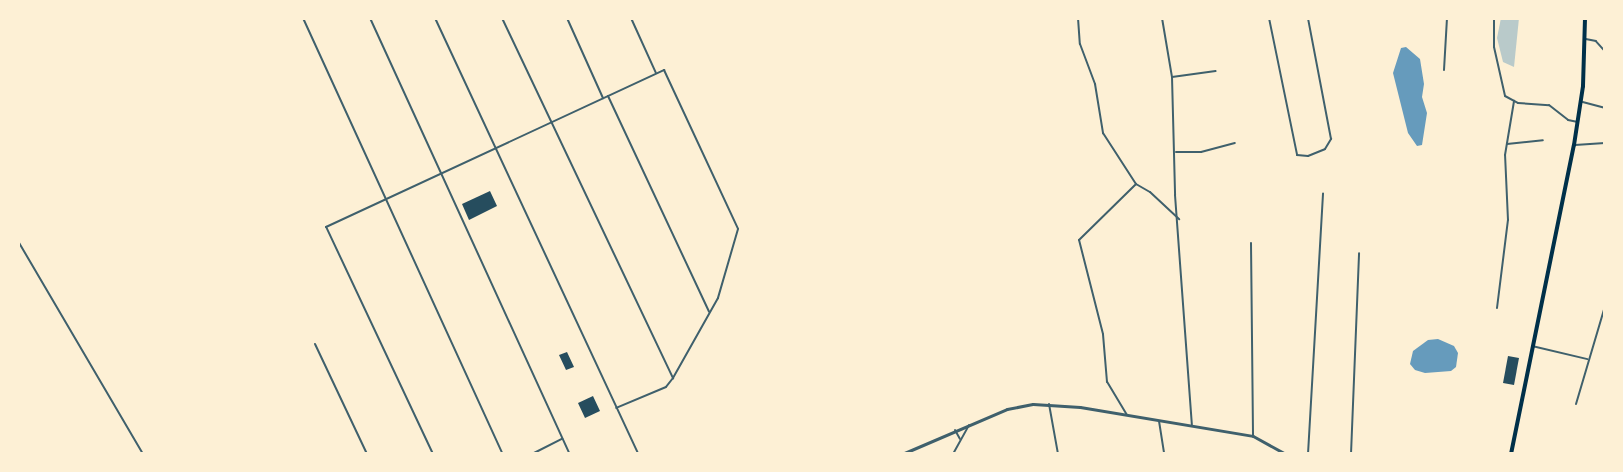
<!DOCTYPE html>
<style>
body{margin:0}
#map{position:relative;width:1623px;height:472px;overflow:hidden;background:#fdf0d5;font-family:Commissioner,sans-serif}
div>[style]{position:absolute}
.green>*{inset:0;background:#b9caca}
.water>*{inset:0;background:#669bbc}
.building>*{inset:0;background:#264d5e}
.service>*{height:1.5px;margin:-0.75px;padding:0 0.75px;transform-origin:0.75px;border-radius:0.75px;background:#3f606c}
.minor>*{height:2px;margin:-1px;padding:0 1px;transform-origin:1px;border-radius:1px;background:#3f606c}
.tertiary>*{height:3px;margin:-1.5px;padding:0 1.5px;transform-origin:1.5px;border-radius:1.5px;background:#3f606c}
.secondary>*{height:4px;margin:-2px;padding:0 2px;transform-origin:2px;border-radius:2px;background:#003049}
span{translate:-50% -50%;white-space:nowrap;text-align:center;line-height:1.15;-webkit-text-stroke:4.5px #fdf0d5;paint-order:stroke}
.frame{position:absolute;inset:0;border:20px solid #fdf0d5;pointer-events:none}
</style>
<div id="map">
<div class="green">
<div style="clip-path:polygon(1501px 18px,1519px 18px,1514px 67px,1503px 62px,1497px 38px)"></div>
</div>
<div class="water">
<div style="clip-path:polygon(1406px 47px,1420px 59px,1424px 84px,1422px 97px,1427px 113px,1422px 145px,1417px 146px,1408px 133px,1393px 73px,1401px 48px)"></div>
<div style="clip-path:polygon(1438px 339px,1454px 346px,1458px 353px,1456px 367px,1451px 371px,1425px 373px,1415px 370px,1410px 364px,1413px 351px,1428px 340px)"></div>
</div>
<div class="building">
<div style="clip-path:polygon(490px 191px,497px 206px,469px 220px,462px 204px)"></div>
<div style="clip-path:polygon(567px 352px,574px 367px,566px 370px,559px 355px)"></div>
<div style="clip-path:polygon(1508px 356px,1519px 358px,1514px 385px,1503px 383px)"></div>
<div style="clip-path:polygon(593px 396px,600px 411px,585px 418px,578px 403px)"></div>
</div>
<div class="service">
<div style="left:1586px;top:39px;width:10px;rotate:11deg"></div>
<div style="left:1596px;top:41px;width:13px;rotate:48deg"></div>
<div style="left:1583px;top:102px;width:23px;rotate:15deg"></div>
</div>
<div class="minor">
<div style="left:303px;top:18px;width:480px;rotate:65.4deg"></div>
<div style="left:370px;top:18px;width:480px;rotate:65.4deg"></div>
<div style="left:435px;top:18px;width:481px;rotate:65deg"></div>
<div style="left:502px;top:18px;width:399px;rotate:64.6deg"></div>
<div style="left:567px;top:18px;width:88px;rotate:65.8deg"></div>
<div style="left:631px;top:18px;width:60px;rotate:65.6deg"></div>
<div style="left:1078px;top:18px;width:26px;rotate:86deg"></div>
<div style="left:1080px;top:44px;width:43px;rotate:69.4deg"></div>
<div style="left:1095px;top:84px;width:50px;rotate:80.7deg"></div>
<div style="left:1103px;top:133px;width:61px;rotate:57.1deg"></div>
<div style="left:1136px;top:184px;width:16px;rotate:30deg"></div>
<div style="left:1150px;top:192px;width:40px;rotate:43deg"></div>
<div style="left:1162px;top:18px;width:60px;rotate:80.4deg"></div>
<div style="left:1172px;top:77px;width:118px;rotate:88.5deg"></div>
<div style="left:1175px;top:195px;width:230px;rotate:85.8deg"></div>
<div style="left:1269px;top:18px;width:140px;rotate:78.4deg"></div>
<div style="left:1297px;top:155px;width:11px;rotate:5deg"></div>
<div style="left:1308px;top:156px;width:18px;rotate:-22deg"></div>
<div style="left:1325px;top:149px;width:12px;rotate:-59deg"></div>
<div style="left:1331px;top:139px;width:123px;rotate:-100.8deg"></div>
<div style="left:1494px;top:18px;width:29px;rotate:90deg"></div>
<div style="left:1494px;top:47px;width:50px;rotate:77.3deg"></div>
<div style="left:1505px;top:96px;width:15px;rotate:28deg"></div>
<div style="left:1518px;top:103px;width:31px;rotate:4deg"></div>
<div style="left:1549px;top:105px;width:24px;rotate:38deg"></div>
<div style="left:1568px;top:120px;width:10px;rotate:11deg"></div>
<div style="left:1444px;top:70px;width:52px;rotate:-86.7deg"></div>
<div style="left:1172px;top:77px;width:44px;rotate:-7.8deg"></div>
<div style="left:608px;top:96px;width:238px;rotate:64.9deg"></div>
<div style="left:1507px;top:144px;width:36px;rotate:-6deg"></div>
<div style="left:1575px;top:145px;width:30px;rotate:-4deg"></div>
<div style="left:1176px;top:152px;width:25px"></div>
<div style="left:1201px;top:152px;width:35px;rotate:-15deg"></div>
<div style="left:18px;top:241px;width:247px;rotate:59.6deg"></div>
<div style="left:1251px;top:243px;width:193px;rotate:89.4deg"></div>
<div style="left:1497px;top:308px;width:89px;rotate:-82.9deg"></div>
<div style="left:1508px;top:220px;width:65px;rotate:-92.6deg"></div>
<div style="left:1505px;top:155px;width:55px;rotate:-80.5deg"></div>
<div style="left:315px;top:344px;width:122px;rotate:64.7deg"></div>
<div style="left:1532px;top:346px;width:57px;rotate:13.3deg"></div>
<div style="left:1049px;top:404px;width:51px;rotate:79.8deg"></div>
<div style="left:1576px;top:404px;width:102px;rotate:-73.5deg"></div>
<div style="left:1127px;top:415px;width:39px;rotate:-121deg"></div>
<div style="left:1107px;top:382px;width:48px;rotate:-94.8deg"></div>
<div style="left:1103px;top:334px;width:97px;rotate:-104.3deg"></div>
<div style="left:1079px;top:240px;width:80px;rotate:-44.5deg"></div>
<div style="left:1159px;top:421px;width:33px;rotate:81deg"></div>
<div style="left:955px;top:430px;width:10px;rotate:61deg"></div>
<div style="left:433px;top:454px;width:251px;rotate:-115.2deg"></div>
<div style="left:326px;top:227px;width:373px;rotate:-24.9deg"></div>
<div style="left:664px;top:70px;width:175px;rotate:65deg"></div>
<div style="left:738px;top:229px;width:72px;rotate:106.2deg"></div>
<div style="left:718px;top:298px;width:92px;rotate:119.4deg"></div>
<div style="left:673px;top:378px;width:11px;rotate:128deg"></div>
<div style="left:666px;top:387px;width:54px;rotate:157.2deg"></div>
<div style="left:532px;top:454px;width:34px;rotate:-27deg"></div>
<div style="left:953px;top:454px;width:33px;rotate:-61deg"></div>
<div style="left:1308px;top:454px;width:261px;rotate:-86.7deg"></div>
<div style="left:1351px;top:454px;width:201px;rotate:-87.7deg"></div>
</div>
<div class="tertiary">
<div style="left:902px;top:454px;width:114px;rotate:-23.2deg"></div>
<div style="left:1007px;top:409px;width:26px;rotate:-11deg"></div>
<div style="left:1033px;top:404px;width:47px;rotate:3.7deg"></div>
<div style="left:1080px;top:407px;width:175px;rotate:9.5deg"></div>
<div style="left:1253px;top:436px;width:38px;rotate:29deg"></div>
</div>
<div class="secondary">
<div style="left:1511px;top:454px;width:315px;rotate:-78.5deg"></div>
<div style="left:1574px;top:145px;width:60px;rotate:-81.3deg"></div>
<div style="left:1583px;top:86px;width:68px;rotate:-88.3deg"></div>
</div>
<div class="frame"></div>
</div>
